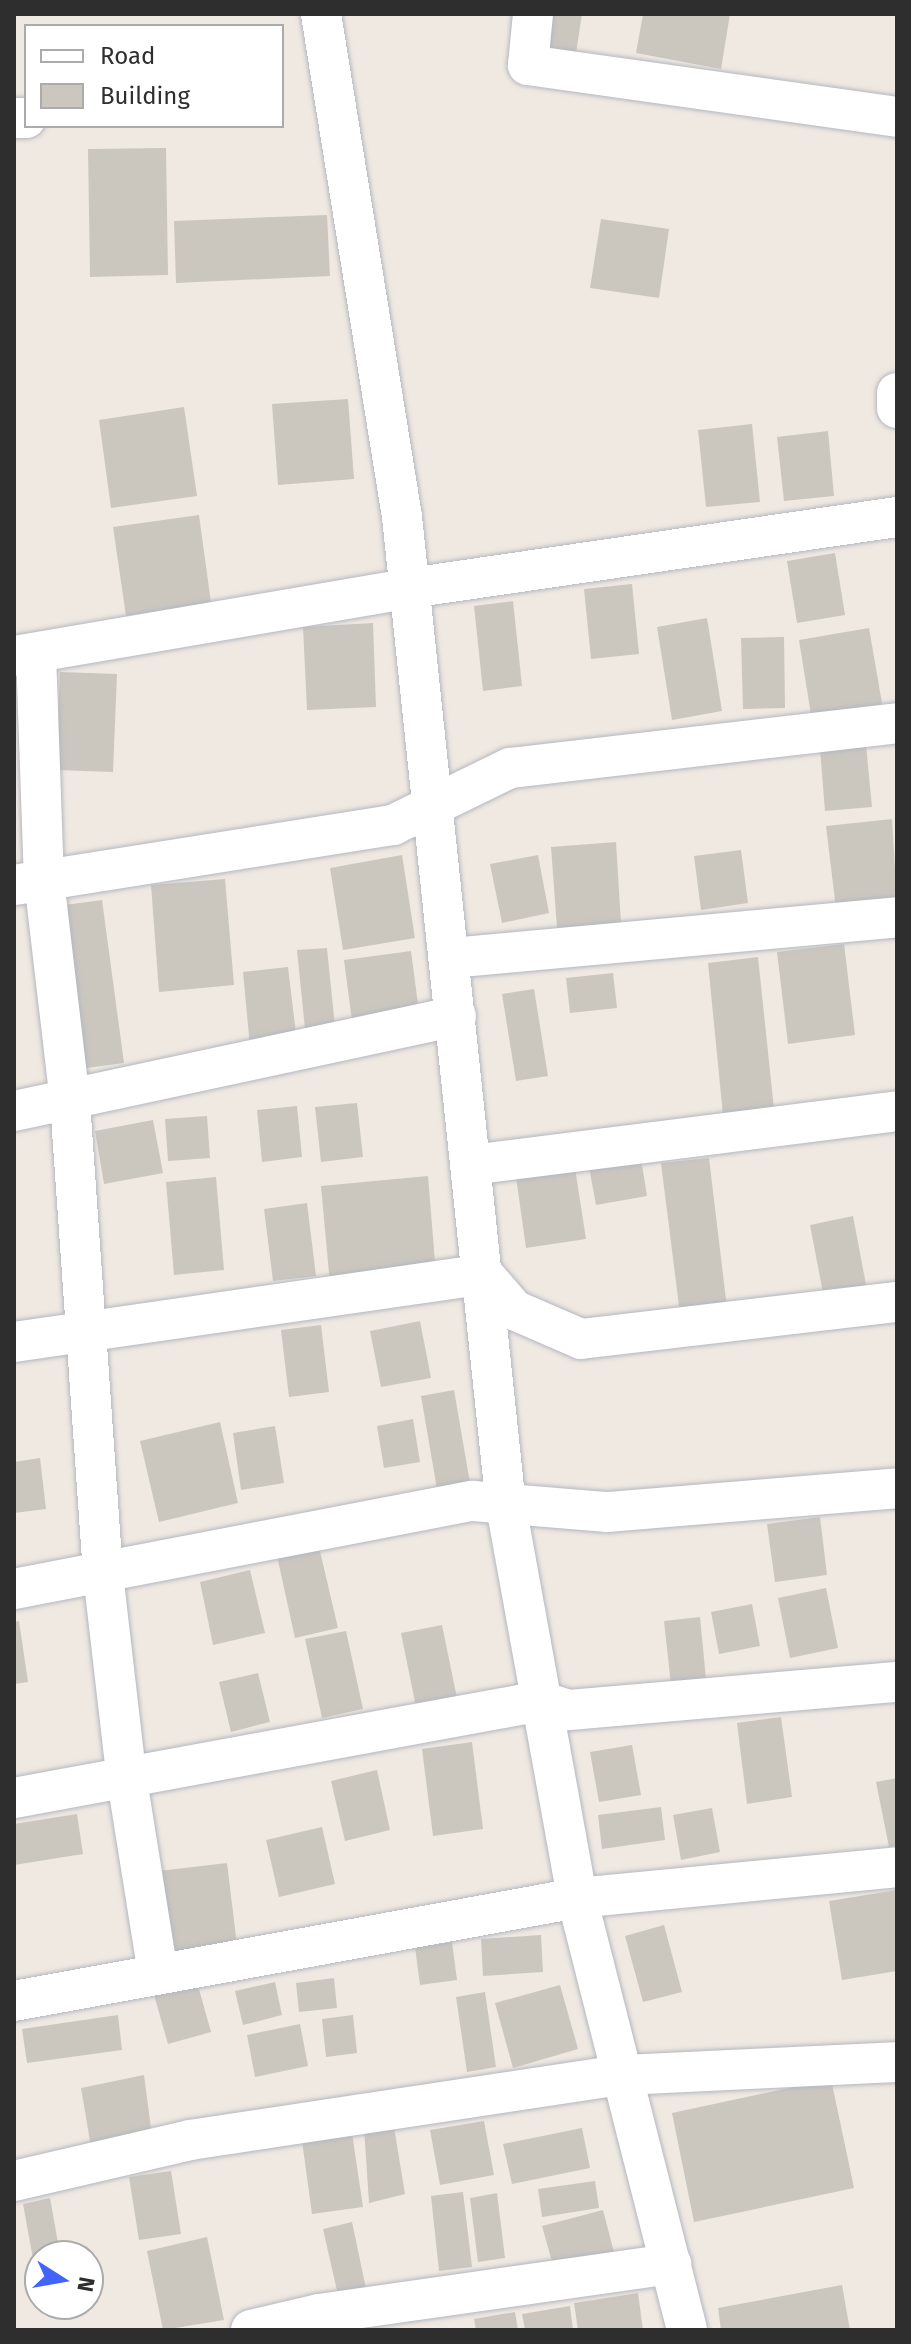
<!DOCTYPE html>
<style>
body{margin:0}
#map{position:relative;width:911px;height:2344px;overflow:hidden;background:#efe9e1;font-family:"Fira Sans",sans-serif}
div>[style]{position:absolute}
.building>*{inset:0;background:#cbc7bf}
.roads{filter:drop-shadow(0 0 2px #b4b7c1) drop-shadow(0 0 2px #b4b7c1)}
.street>*{height:40px;margin:-20px;padding:0 20px;transform-origin:20px;border-radius:20px;background:#fff}
span{translate:-50% -50%;white-space:nowrap;text-align:center;line-height:1.15;-webkit-text-stroke:6px #fff;paint-order:stroke}
.frame{position:absolute;inset:0;border:16px solid #2e2e2e;pointer-events:none}
.legend{position:absolute;left:24px;top:24px;width:260px;height:104px;box-sizing:border-box;background:#fff;border:2px solid #ababab;margin:0;padding:10px 14px;list-style:none;font-size:24px;color:#2e2e2e}
.legend li{display:flex;align-items:center;gap:16px;height:40px}
.legend b{width:40px;border:2px solid #ababab}
.north{position:absolute;left:24px;top:2240px;width:80px;height:80px;box-sizing:border-box;background:#fff;border:2px solid #ababab;border-radius:50%;rotate:101deg;font-size:22px;font-weight:700;line-height:32px;text-align:center;color:#2e2e2e}
.north::after{content:'';display:block;margin:auto;width:28px;height:36px;background:#4264fb;clip-path:polygon(50% 0,100% 100%,50% 72%,0 100%)}
</style>
<div id="map">
<div class="building">
<div style="clip-path:polygon(544px 14px,582px 14px,576px 53px,539px 48px)"></div>
<div style="clip-path:polygon(643px 14px,730px 14px,721px 69px,636px 53px)"></div>
<div style="clip-path:polygon(166px 148px,168px 275px,90px 277px,88px 149px)"></div>
<div style="clip-path:polygon(327px 215px,330px 276px,176px 283px,174px 221px)"></div>
<div style="clip-path:polygon(601px 219px,669px 229px,659px 298px,590px 288px)"></div>
<div style="clip-path:polygon(348px 399px,354px 479px,278px 485px,272px 404px)"></div>
<div style="clip-path:polygon(184px 407px,197px 496px,111px 508px,99px 420px)"></div>
<div style="clip-path:polygon(752px 424px,760px 502px,706px 507px,698px 430px)"></div>
<div style="clip-path:polygon(828px 431px,834px 496px,784px 501px,777px 437px)"></div>
<div style="clip-path:polygon(199px 515px,211px 603px,126px 616px,113px 527px)"></div>
<div style="clip-path:polygon(835px 553px,845px 615px,797px 623px,787px 561px)"></div>
<div style="clip-path:polygon(632px 584px,639px 654px,591px 659px,584px 589px)"></div>
<div style="clip-path:polygon(513px 601px,522px 686px,483px 691px,474px 606px)"></div>
<div style="clip-path:polygon(707px 618px,722px 711px,672px 720px,657px 627px)"></div>
<div style="clip-path:polygon(373px 623px,376px 707px,307px 710px,303px 627px)"></div>
<div style="clip-path:polygon(869px 628px,883px 709px,812px 721px,799px 640px)"></div>
<div style="clip-path:polygon(784px 637px,785px 708px,743px 709px,741px 638px)"></div>
<div style="clip-path:polygon(60px 672px,117px 674px,113px 772px,56px 770px)"></div>
<div style="clip-path:polygon(866px 745px,872px 807px,825px 811px,820px 749px)"></div>
<div style="clip-path:polygon(892px 819px,897px 902px,836px 909px,826px 826px)"></div>
<div style="clip-path:polygon(616px 842px,621px 923px,557px 928px,551px 847px)"></div>
<div style="clip-path:polygon(741px 850px,748px 903px,701px 910px,694px 856px)"></div>
<div style="clip-path:polygon(402px 855px,415px 938px,343px 950px,330px 868px)"></div>
<div style="clip-path:polygon(538px 855px,549px 913px,502px 923px,490px 864px)"></div>
<div style="clip-path:polygon(225px 879px,234px 985px,159px 992px,151px 885px)"></div>
<div style="clip-path:polygon(102px 900px,124px 1063px,79px 1069px,57px 906px)"></div>
<div style="clip-path:polygon(844px 944px,855px 1035px,788px 1044px,777px 952px)"></div>
<div style="clip-path:polygon(327px 948px,335px 1027px,305px 1029px,297px 950px)"></div>
<div style="clip-path:polygon(411px 951px,419px 1012px,352px 1021px,344px 960px)"></div>
<div style="clip-path:polygon(758px 957px,774px 1109px,723px 1115px,708px 963px)"></div>
<div style="clip-path:polygon(288px 967px,297px 1042px,250px 1047px,243px 972px)"></div>
<div style="clip-path:polygon(613px 973px,617px 1008px,570px 1013px,566px 978px)"></div>
<div style="clip-path:polygon(534px 989px,548px 1076px,516px 1081px,502px 994px)"></div>
<div style="clip-path:polygon(357px 1103px,363px 1157px,321px 1162px,315px 1107px)"></div>
<div style="clip-path:polygon(297px 1106px,302px 1157px,262px 1162px,257px 1110px)"></div>
<div style="clip-path:polygon(207px 1116px,210px 1158px,168px 1161px,165px 1119px)"></div>
<div style="clip-path:polygon(153px 1120px,163px 1173px,104px 1184px,95px 1131px)"></div>
<div style="clip-path:polygon(709px 1158px,727px 1308px,680px 1314px,661px 1163px)"></div>
<div style="clip-path:polygon(641px 1159px,647px 1196px,596px 1205px,589px 1167px)"></div>
<div style="clip-path:polygon(575px 1168px,586px 1239px,526px 1248px,516px 1177px)"></div>
<div style="clip-path:polygon(428px 1176px,436px 1274px,330px 1284px,321px 1186px)"></div>
<div style="clip-path:polygon(216px 1177px,224px 1270px,174px 1275px,166px 1182px)"></div>
<div style="clip-path:polygon(307px 1203px,316px 1276px,273px 1281px,264px 1209px)"></div>
<div style="clip-path:polygon(853px 1216px,867px 1290px,824px 1298px,810px 1225px)"></div>
<div style="clip-path:polygon(420px 1321px,431px 1378px,381px 1387px,370px 1331px)"></div>
<div style="clip-path:polygon(321px 1325px,329px 1392px,289px 1397px,281px 1330px)"></div>
<div style="clip-path:polygon(454px 1390px,470px 1483px,437px 1489px,421px 1396px)"></div>
<div style="clip-path:polygon(413px 1419px,420px 1462px,384px 1468px,377px 1426px)"></div>
<div style="clip-path:polygon(220px 1422px,238px 1503px,159px 1522px,140px 1441px)"></div>
<div style="clip-path:polygon(275px 1426px,284px 1483px,241px 1490px,233px 1433px)"></div>
<div style="clip-path:polygon(40px 1458px,46px 1509px,14px 1513px,14px 1462px)"></div>
<div style="clip-path:polygon(820px 1517px,827px 1575px,775px 1582px,767px 1524px)"></div>
<div style="clip-path:polygon(319px 1547px,338px 1628px,295px 1638px,277px 1556px)"></div>
<div style="clip-path:polygon(250px 1570px,265px 1633px,213px 1645px,200px 1582px)"></div>
<div style="clip-path:polygon(826px 1588px,838px 1648px,790px 1658px,778px 1598px)"></div>
<div style="clip-path:polygon(752px 1604px,760px 1646px,719px 1654px,711px 1612px)"></div>
<div style="clip-path:polygon(700px 1617px,707px 1690px,672px 1694px,664px 1621px)"></div>
<div style="clip-path:polygon(19px 1621px,28px 1682px,14px 1684px,14px 1622px)"></div>
<div style="clip-path:polygon(442px 1625px,457px 1698px,416px 1707px,401px 1633px)"></div>
<div style="clip-path:polygon(346px 1631px,363px 1709px,322px 1718px,305px 1639px)"></div>
<div style="clip-path:polygon(258px 1673px,270px 1722px,231px 1732px,219px 1682px)"></div>
<div style="clip-path:polygon(781px 1717px,792px 1797px,747px 1804px,737px 1723px)"></div>
<div style="clip-path:polygon(472px 1742px,483px 1829px,433px 1836px,422px 1749px)"></div>
<div style="clip-path:polygon(632px 1745px,641px 1795px,599px 1802px,590px 1752px)"></div>
<div style="clip-path:polygon(377px 1770px,390px 1830px,345px 1841px,331px 1781px)"></div>
<div style="clip-path:polygon(897px 1778px,897px 1845px,889px 1847px,876px 1782px)"></div>
<div style="clip-path:polygon(661px 1807px,665px 1840px,602px 1849px,598px 1815px)"></div>
<div style="clip-path:polygon(712px 1808px,720px 1852px,681px 1860px,673px 1815px)"></div>
<div style="clip-path:polygon(77px 1814px,83px 1854px,14px 1865px,14px 1824px)"></div>
<div style="clip-path:polygon(322px 1827px,335px 1884px,279px 1897px,266px 1840px)"></div>
<div style="clip-path:polygon(227px 1863px,237px 1945px,159px 1954px,150px 1872px)"></div>
<div style="clip-path:polygon(897px 1890px,897px 1971px,842px 1980px,829px 1901px)"></div>
<div style="clip-path:polygon(664px 1925px,682px 1992px,643px 2002px,625px 1936px)"></div>
<div style="clip-path:polygon(541px 1935px,543px 1972px,483px 1976px,481px 1939px)"></div>
<div style="clip-path:polygon(452px 1942px,457px 1980px,420px 1985px,415px 1947px)"></div>
<div style="clip-path:polygon(334px 1978px,337px 2008px,299px 2012px,296px 1983px)"></div>
<div style="clip-path:polygon(197px 1982px,211px 2032px,168px 2044px,154px 1995px)"></div>
<div style="clip-path:polygon(275px 1982px,282px 2015px,243px 2025px,235px 1991px)"></div>
<div style="clip-path:polygon(560px 1985px,578px 2049px,513px 2068px,495px 2003px)"></div>
<div style="clip-path:polygon(485px 1992px,496px 2067px,467px 2072px,456px 1997px)"></div>
<div style="clip-path:polygon(118px 2015px,122px 2050px,27px 2063px,22px 2029px)"></div>
<div style="clip-path:polygon(353px 2015px,357px 2053px,326px 2057px,322px 2019px)"></div>
<div style="clip-path:polygon(300px 2024px,308px 2066px,255px 2077px,247px 2035px)"></div>
<div style="clip-path:polygon(144px 2075px,152px 2136px,91px 2147px,81px 2088px)"></div>
<div style="clip-path:polygon(831px 2079px,854px 2188px,694px 2222px,672px 2113px)"></div>
<div style="clip-path:polygon(484px 2121px,494px 2175px,440px 2185px,430px 2130px)"></div>
<div style="clip-path:polygon(394px 2127px,405px 2194px,369px 2203px,364px 2128px)"></div>
<div style="clip-path:polygon(582px 2128px,590px 2168px,512px 2184px,503px 2144px)"></div>
<div style="clip-path:polygon(352px 2133px,363px 2207px,312px 2214px,302px 2141px)"></div>
<div style="clip-path:polygon(171px 2171px,181px 2234px,139px 2240px,129px 2177px)"></div>
<div style="clip-path:polygon(595px 2181px,599px 2208px,542px 2217px,538px 2189px)"></div>
<div style="clip-path:polygon(463px 2192px,472px 2267px,439px 2271px,431px 2196px)"></div>
<div style="clip-path:polygon(497px 2193px,505px 2258px,478px 2262px,470px 2198px)"></div>
<div style="clip-path:polygon(50px 2198px,60px 2254px,33px 2259px,23px 2204px)"></div>
<div style="clip-path:polygon(603px 2210px,616px 2260px,556px 2276px,542px 2226px)"></div>
<div style="clip-path:polygon(352px 2222px,368px 2298px,340px 2304px,323px 2229px)"></div>
<div style="clip-path:polygon(207px 2237px,224px 2320px,163px 2330px,147px 2251px)"></div>
<div style="clip-path:polygon(842px 2285px,850px 2330px,721px 2330px,718px 2308px)"></div>
<div style="clip-path:polygon(638px 2293px,643px 2330px,578px 2330px,574px 2303px)"></div>
<div style="clip-path:polygon(570px 2306px,573px 2330px,525px 2330px,522px 2314px)"></div>
<div style="clip-path:polygon(515px 2312px,518px 2330px,476px 2330px,474px 2319px)"></div>
</div>
<div class="roads">
<div class="street">
<div style="left:321px;top:14px;width:509px;rotate:80.85deg"></div>
<div style="left:402px;top:517px;width:994px;rotate:84deg"></div>
<div style="left:506px;top:1506px;width:398px;rotate:79.7deg"></div>
<div style="left:577px;top:1898px;width:446px;rotate:75.7deg"></div>
<div style="left:533px;top:14px;width:51px;rotate:95.6deg"></div>
<div style="left:528px;top:65px;width:373px;rotate:8deg"></div>
<div style="left:14px;top:118px;width:12px"></div>
<div style="left:897px;top:393px;width:15px;rotate:90deg"></div>
<div style="left:36px;top:653px;width:227px;rotate:88deg"></div>
<div style="left:44px;top:880px;width:224px;rotate:83.3deg"></div>
<div style="left:70px;top:1102px;width:473px;rotate:86deg"></div>
<div style="left:103px;top:1574px;width:207px;rotate:83.4deg"></div>
<div style="left:127px;top:1780px;width:195px;rotate:80.9deg"></div>
<div style="left:14px;top:656px;width:402px;rotate:-9.7deg"></div>
<div style="left:410px;top:588px;width:492px;rotate:-8.3deg"></div>
<div style="left:14px;top:885px;width:384px;rotate:-9deg"></div>
<div style="left:393px;top:825px;width:130px;rotate:-26deg"></div>
<div style="left:510px;top:768px;width:390px;rotate:-6.6deg"></div>
<div style="left:450px;top:958px;width:449px;rotate:-5.2deg"></div>
<div style="left:14px;top:1111px;width:452px;rotate:-12.1deg"></div>
<div style="left:471px;top:1165px;width:429px;rotate:-7.2deg"></div>
<div style="left:14px;top:1342px;width:474px;rotate:-8.2deg"></div>
<div style="left:483px;top:1274px;width:48px;rotate:49.3deg"></div>
<div style="left:514px;top:1310px;width:73px;rotate:23.4deg"></div>
<div style="left:581px;top:1339px;width:318px;rotate:-6.7deg"></div>
<div style="left:14px;top:1589px;width:467px;rotate:-10.9deg"></div>
<div style="left:473px;top:1501px;width:135px;rotate:4.7deg"></div>
<div style="left:608px;top:1512px;width:290px;rotate:-4.7deg"></div>
<div style="left:14px;top:1798px;width:536px;rotate:-10.43deg"></div>
<div style="left:541px;top:1701px;width:29px;rotate:18deg"></div>
<div style="left:569px;top:1710px;width:329px;rotate:-4.9deg"></div>
<div style="left:14px;top:2001px;width:572px;rotate:-10.37deg"></div>
<div style="left:577px;top:1898px;width:321px;rotate:-5.5deg"></div>
<div style="left:14px;top:2181px;width:181px;rotate:-13.1deg"></div>
<div style="left:190px;top:2140px;width:437px;rotate:-8.6deg"></div>
<div style="left:622px;top:2075px;width:275px;rotate:-2.7deg"></div>
<div style="left:251px;top:2330px;width:70px;rotate:-13.2deg"></div>
<div style="left:319px;top:2314px;width:356px;rotate:-8.1deg"></div>
</div>
</div>
<div class="frame"></div>
<ul class="legend">
<li><b style="height:10px;background:#fff"></b>Road</li>
<li><b style="height:22px;background:#cbc7bf"></b>Building</li>
</ul>
<div class="north">N</div>
</div>
